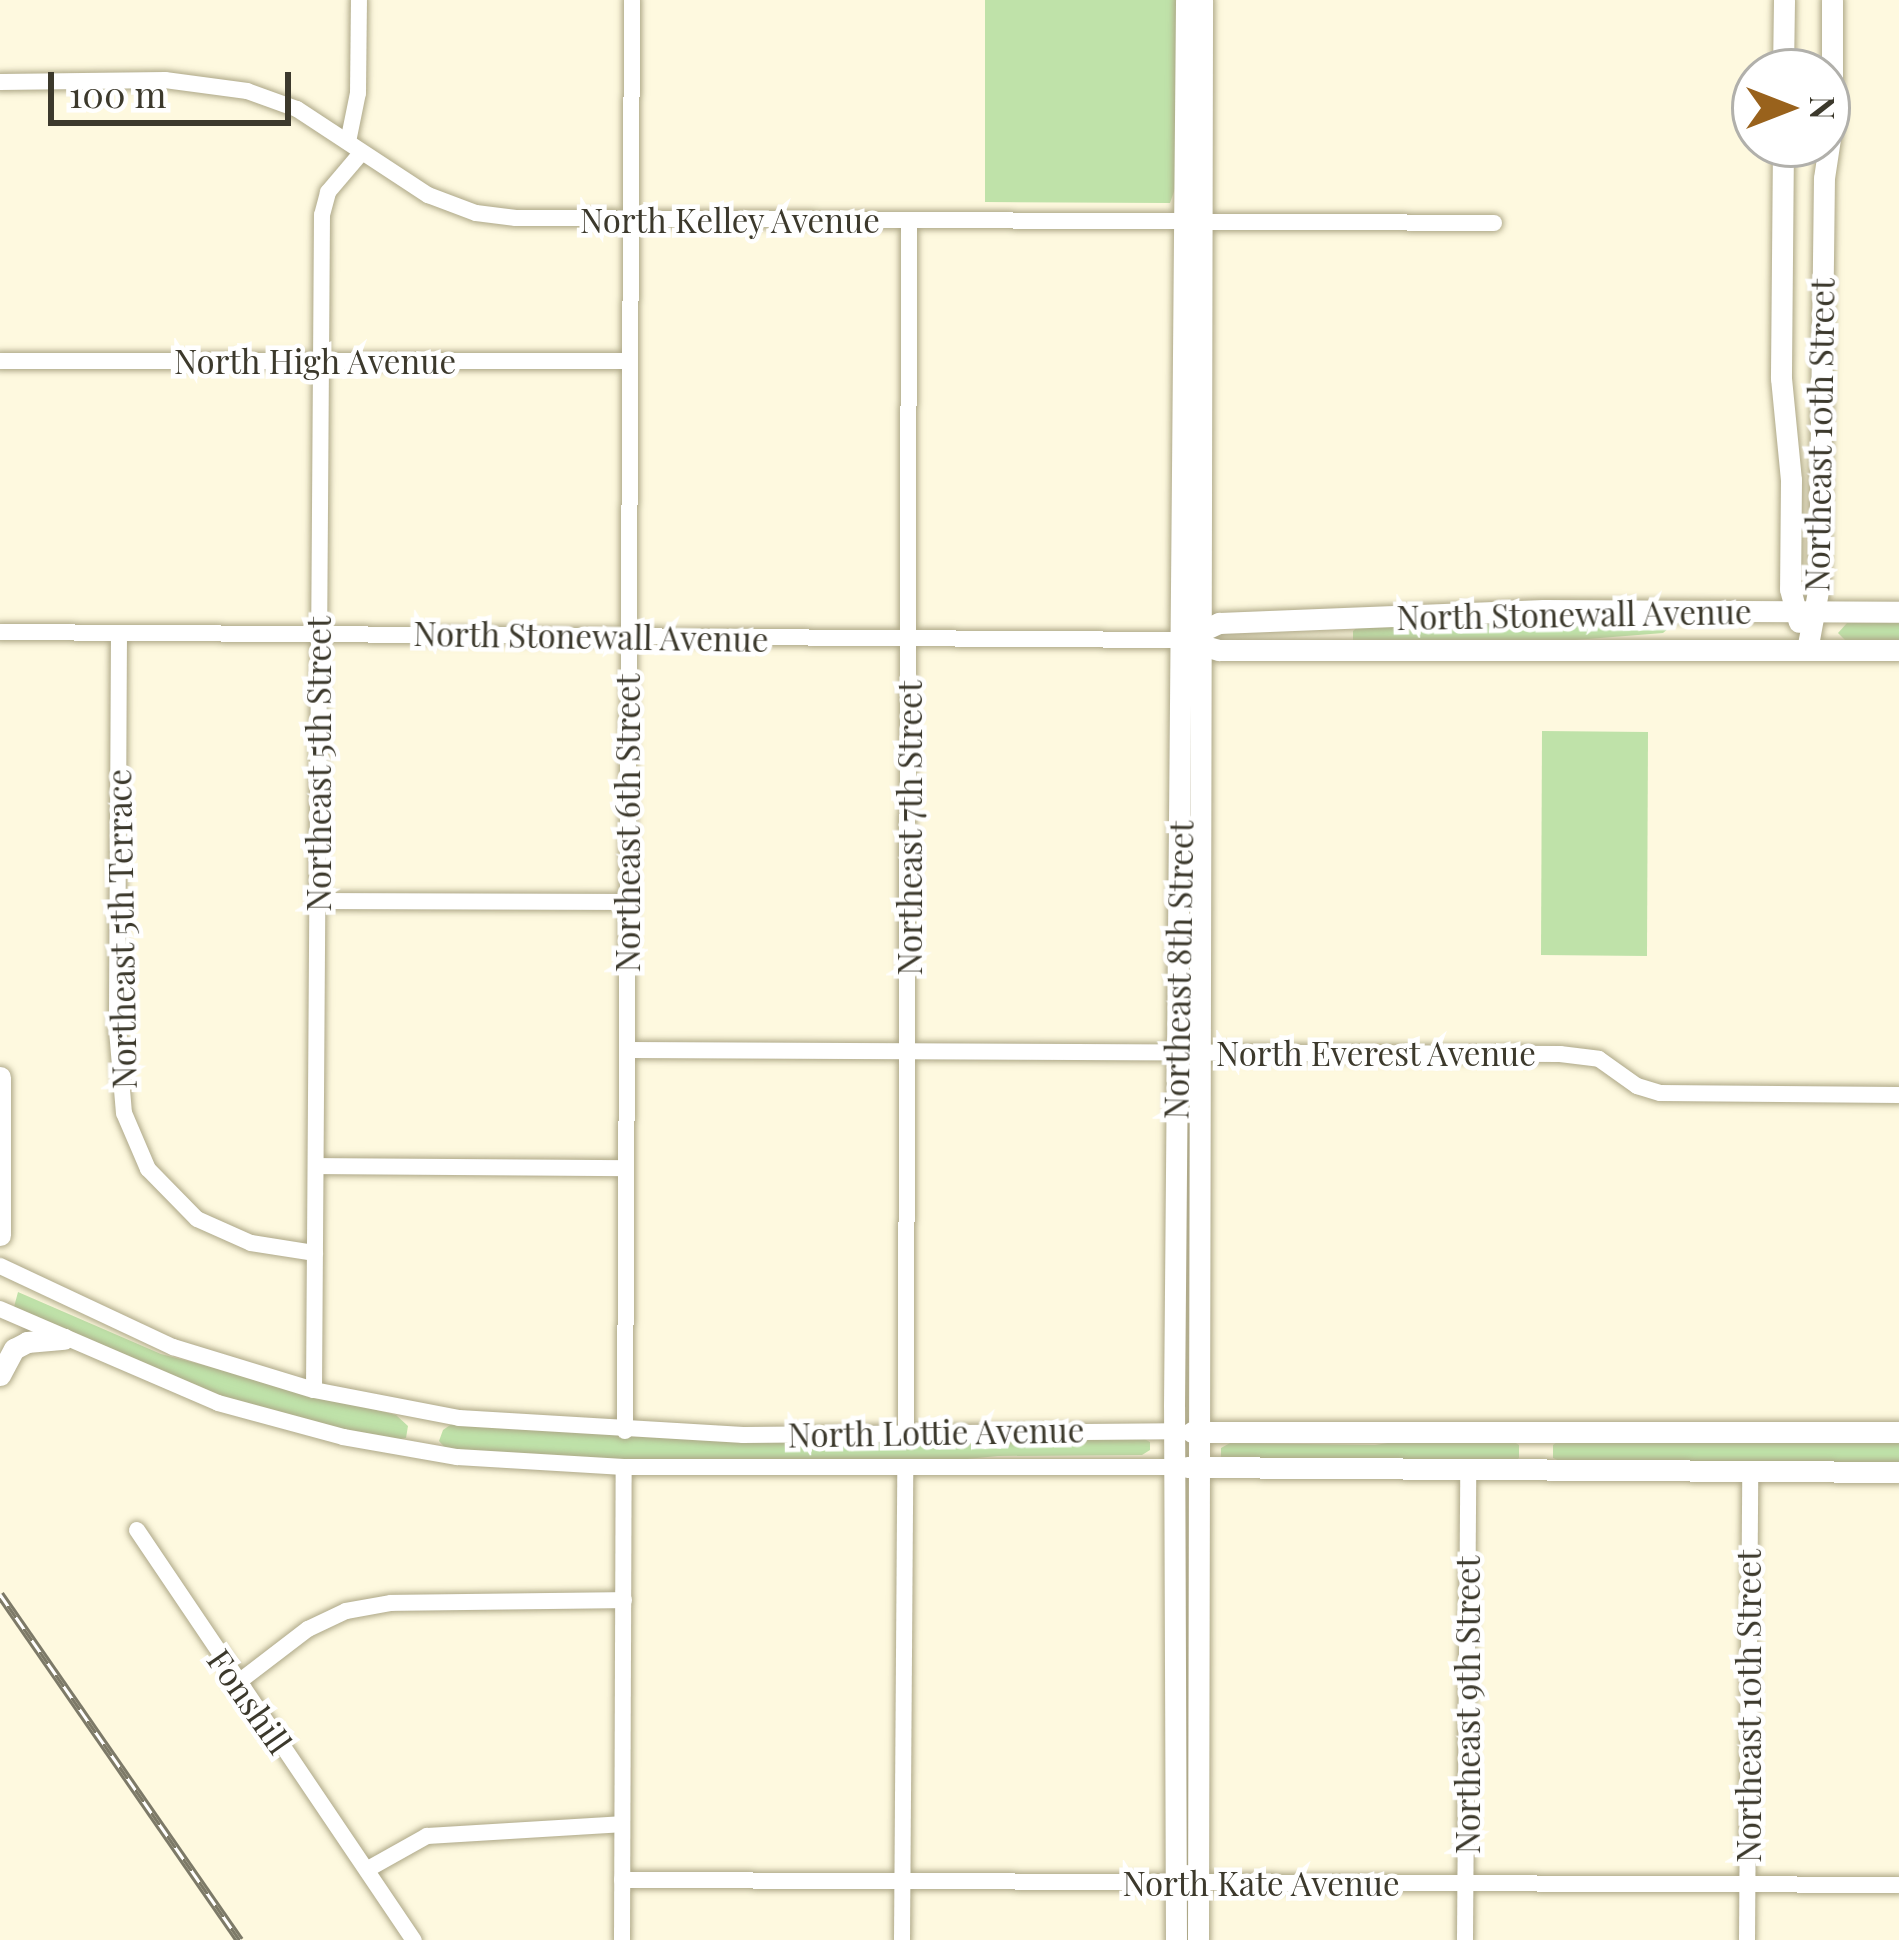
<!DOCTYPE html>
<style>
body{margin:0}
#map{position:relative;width:1899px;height:1940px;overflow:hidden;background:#fef9df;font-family:"Playfair Display",serif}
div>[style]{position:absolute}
.green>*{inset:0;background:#bfe2a9}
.roads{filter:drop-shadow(0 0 3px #ada787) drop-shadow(0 0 3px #ada787)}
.minor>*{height:16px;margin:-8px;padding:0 8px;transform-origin:8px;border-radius:8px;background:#fff}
.major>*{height:21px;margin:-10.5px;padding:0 10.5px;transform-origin:10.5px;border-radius:10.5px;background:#fff}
.rail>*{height:9px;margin-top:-4.5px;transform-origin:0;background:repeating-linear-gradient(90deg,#fff 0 14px,#7d7a68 0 28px);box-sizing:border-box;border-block:3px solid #7d7a68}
span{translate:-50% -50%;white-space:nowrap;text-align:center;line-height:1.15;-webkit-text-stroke:9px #fff;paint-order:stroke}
.street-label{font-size:33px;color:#3c392c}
.north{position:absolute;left:1731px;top:48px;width:120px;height:120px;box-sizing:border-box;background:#fff;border:3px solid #b1b0ab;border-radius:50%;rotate:90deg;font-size:33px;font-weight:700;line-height:48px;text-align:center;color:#3c392c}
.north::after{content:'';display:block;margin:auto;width:42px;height:54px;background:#99621c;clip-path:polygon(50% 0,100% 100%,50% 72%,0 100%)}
.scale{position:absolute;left:48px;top:72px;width:243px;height:54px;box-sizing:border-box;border:6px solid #3c392c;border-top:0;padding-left:15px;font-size:36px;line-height:42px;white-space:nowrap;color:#3c392c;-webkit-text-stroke:9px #fff;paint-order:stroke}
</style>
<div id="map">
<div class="green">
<div style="clip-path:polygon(985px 0,1176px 0,1176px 186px,1170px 203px,985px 202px)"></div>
<div style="clip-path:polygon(1663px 622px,1669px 628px,1663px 633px,1563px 641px,1353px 640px,1353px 631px,1361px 624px)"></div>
<div style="clip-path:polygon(1847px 623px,1899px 623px,1899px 643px,1846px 641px,1838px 633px)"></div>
<div style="clip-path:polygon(1542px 731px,1648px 732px,1647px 956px,1541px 955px)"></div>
<div style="clip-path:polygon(18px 1292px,161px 1354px,396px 1415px,408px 1426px,406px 1438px,390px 1441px,233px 1403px,14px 1307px)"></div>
<div style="clip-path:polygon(453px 1423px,715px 1440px,1141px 1437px,1150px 1442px,1150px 1450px,1142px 1455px,998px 1456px,936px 1462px,638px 1462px,448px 1451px,439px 1441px,443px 1430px)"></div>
<div style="clip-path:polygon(1432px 1436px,1508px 1438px,1519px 1445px,1519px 1458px,1509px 1465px,1221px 1459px,1221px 1448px,1230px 1443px,1375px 1445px)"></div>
<div style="clip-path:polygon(1565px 1436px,1899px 1437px,1899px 1465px,1564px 1463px,1553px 1458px,1553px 1445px)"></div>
</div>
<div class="roads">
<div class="minor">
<div style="left:0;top:82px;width:165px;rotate:-0.7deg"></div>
<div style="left:165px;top:80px;width:83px;rotate:7.6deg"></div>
<div style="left:247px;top:91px;width:53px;rotate:19.8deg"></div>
<div style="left:297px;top:109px;width:157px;rotate:33.3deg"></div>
<div style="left:428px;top:195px;width:51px;rotate:20.6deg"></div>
<div style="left:476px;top:213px;width:40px;rotate:7.1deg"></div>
<div style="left:516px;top:218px;width:978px;rotate:0.29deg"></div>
<div style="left:348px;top:142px;width:50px;rotate:-78.5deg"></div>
<div style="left:358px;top:93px;width:93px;rotate:-89.4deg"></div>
<div style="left:0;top:361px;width:630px"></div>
<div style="left:0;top:632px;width:1181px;rotate:0.39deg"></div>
<div style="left:119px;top:633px;width:397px;rotate:90.3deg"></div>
<div style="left:117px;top:1030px;width:83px;rotate:85.2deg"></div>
<div style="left:124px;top:1113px;width:61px;rotate:66.8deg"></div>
<div style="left:148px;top:1169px;width:70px;rotate:45.6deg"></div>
<div style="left:197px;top:1219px;width:59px;rotate:24deg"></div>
<div style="left:251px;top:1243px;width:65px;rotate:8.9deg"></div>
<div style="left:317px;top:901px;width:311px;rotate:0.2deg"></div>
<div style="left:627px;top:1050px;width:933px;rotate:0.25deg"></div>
<div style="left:1560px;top:1054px;width:39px;rotate:7deg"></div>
<div style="left:1599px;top:1059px;width:47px;rotate:35.4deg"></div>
<div style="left:1637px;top:1086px;width:24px;rotate:17deg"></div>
<div style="left:1660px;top:1093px;width:239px;rotate:0.5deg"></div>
<div style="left:316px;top:1166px;width:310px;rotate:0.4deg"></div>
<div style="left:0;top:1266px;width:191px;rotate:25.1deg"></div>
<div style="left:173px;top:1347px;width:147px;rotate:17deg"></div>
<div style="left:314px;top:1390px;width:148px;rotate:10.9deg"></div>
<div style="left:459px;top:1418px;width:285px;rotate:3.4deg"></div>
<div style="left:743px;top:1435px;width:431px;rotate:-0.5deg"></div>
<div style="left:0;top:1309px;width:237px;rotate:23.3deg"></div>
<div style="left:218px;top:1403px;width:130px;rotate:15.2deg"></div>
<div style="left:343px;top:1437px;width:116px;rotate:10deg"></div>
<div style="left:457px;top:1457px;width:167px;rotate:3.4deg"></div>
<div style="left:624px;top:1467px;width:550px"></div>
<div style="left:314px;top:1390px;width:1175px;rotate:-89.61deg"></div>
<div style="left:322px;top:215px;width:24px;rotate:-75deg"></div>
<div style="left:328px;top:192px;width:52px;rotate:-49.6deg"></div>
<div style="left:625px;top:1431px;width:1431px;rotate:-89.72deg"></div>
<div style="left:906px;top:1436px;width:1215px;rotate:-89.86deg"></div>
<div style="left:137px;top:1530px;width:495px;rotate:56deg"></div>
<div style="left:236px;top:1684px;width:91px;rotate:-37.4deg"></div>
<div style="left:308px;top:1629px;width:42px;rotate:-25.3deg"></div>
<div style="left:346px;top:1611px;width:46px;rotate:-10.1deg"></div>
<div style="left:391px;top:1603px;width:233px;rotate:-0.7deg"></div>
<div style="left:368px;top:1869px;width:68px;rotate:-29.2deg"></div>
<div style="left:427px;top:1836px;width:194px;rotate:-3.5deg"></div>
<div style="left:622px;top:1880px;width:1277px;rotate:0.22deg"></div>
<div style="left:622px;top:1940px;width:473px;rotate:-89.8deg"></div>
<div style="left:902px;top:1940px;width:473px;rotate:-89.6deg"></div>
<div style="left:1465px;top:1940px;width:470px;rotate:-89.6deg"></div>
<div style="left:1747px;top:1940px;width:469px;rotate:-89.6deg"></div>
</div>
<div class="major">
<div style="left:1783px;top:72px;width:72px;rotate:-89.2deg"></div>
<div style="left:1783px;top:144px;width:234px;rotate:90.5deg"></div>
<div style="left:1781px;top:378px;width:102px;rotate:84.4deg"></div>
<div style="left:1791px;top:480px;width:109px;rotate:90.5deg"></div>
<div style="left:1790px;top:589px;width:34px;rotate:75deg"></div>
<div style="left:1193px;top:635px;width:29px;rotate:-25deg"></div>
<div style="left:1219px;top:623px;width:325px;rotate:-2.3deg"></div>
<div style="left:1544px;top:610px;width:355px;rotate:0.3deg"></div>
<div style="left:1194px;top:643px;width:26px;rotate:16deg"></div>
<div style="left:1219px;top:650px;width:680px"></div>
<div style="left:1807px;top:650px;width:65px;rotate:-79.4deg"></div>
<div style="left:1819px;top:586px;width:408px;rotate:-89.3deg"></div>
<div style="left:1824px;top:178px;width:54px;rotate:-81.4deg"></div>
<div style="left:1832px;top:125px;width:125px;rotate:-90deg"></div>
<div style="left:0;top:1077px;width:158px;rotate:90deg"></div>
<div style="left:0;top:1375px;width:30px;rotate:-62deg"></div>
<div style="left:14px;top:1349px;width:15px;rotate:-28deg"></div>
<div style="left:27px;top:1342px;width:37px;rotate:-5deg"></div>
<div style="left:1192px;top:1432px;width:707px"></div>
<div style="left:1187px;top:1467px;width:712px;rotate:0.4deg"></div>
<div style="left:1176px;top:1940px;width:534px;rotate:-90.21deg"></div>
<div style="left:1174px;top:1406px;width:1406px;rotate:-89.51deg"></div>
<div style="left:1198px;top:1940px;width:1940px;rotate:-89.88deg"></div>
</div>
</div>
<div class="rail">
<div style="left:0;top:1594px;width:421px;rotate:55.3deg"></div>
</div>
<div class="street-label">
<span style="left:730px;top:220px">North Kelley Avenue</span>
<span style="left:315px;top:361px">North High Avenue</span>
<span style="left:1819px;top:435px;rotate:-89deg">Northeast 10th Street</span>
<span style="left:1574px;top:614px;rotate:-1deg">North Stonewall Avenue</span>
<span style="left:591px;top:636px;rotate:1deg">North Stonewall Avenue</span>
<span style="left:318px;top:764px;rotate:-90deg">Northeast 5th Street</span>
<span style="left:627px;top:823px;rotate:-90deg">Northeast 6th Street</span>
<span style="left:909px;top:828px;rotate:-90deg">Northeast 7th Street</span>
<span style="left:121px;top:929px;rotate:-91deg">Northeast 5th Terrace</span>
<span style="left:1178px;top:970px;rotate:-89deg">Northeast 8th Street</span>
<span style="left:1376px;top:1053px">North Everest Avenue</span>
<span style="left:936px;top:1432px;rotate:-1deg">North Lottie Avenue</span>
<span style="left:250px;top:1701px;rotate:55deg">Fonshill</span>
<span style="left:1467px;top:1705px;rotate:-90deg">Northeast 9th Street</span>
<span style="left:1748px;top:1706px;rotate:-90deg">Northeast 10th Street</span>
<span style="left:1261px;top:1883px">North Kate Avenue</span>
</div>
<div class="north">N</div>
<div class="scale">100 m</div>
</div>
